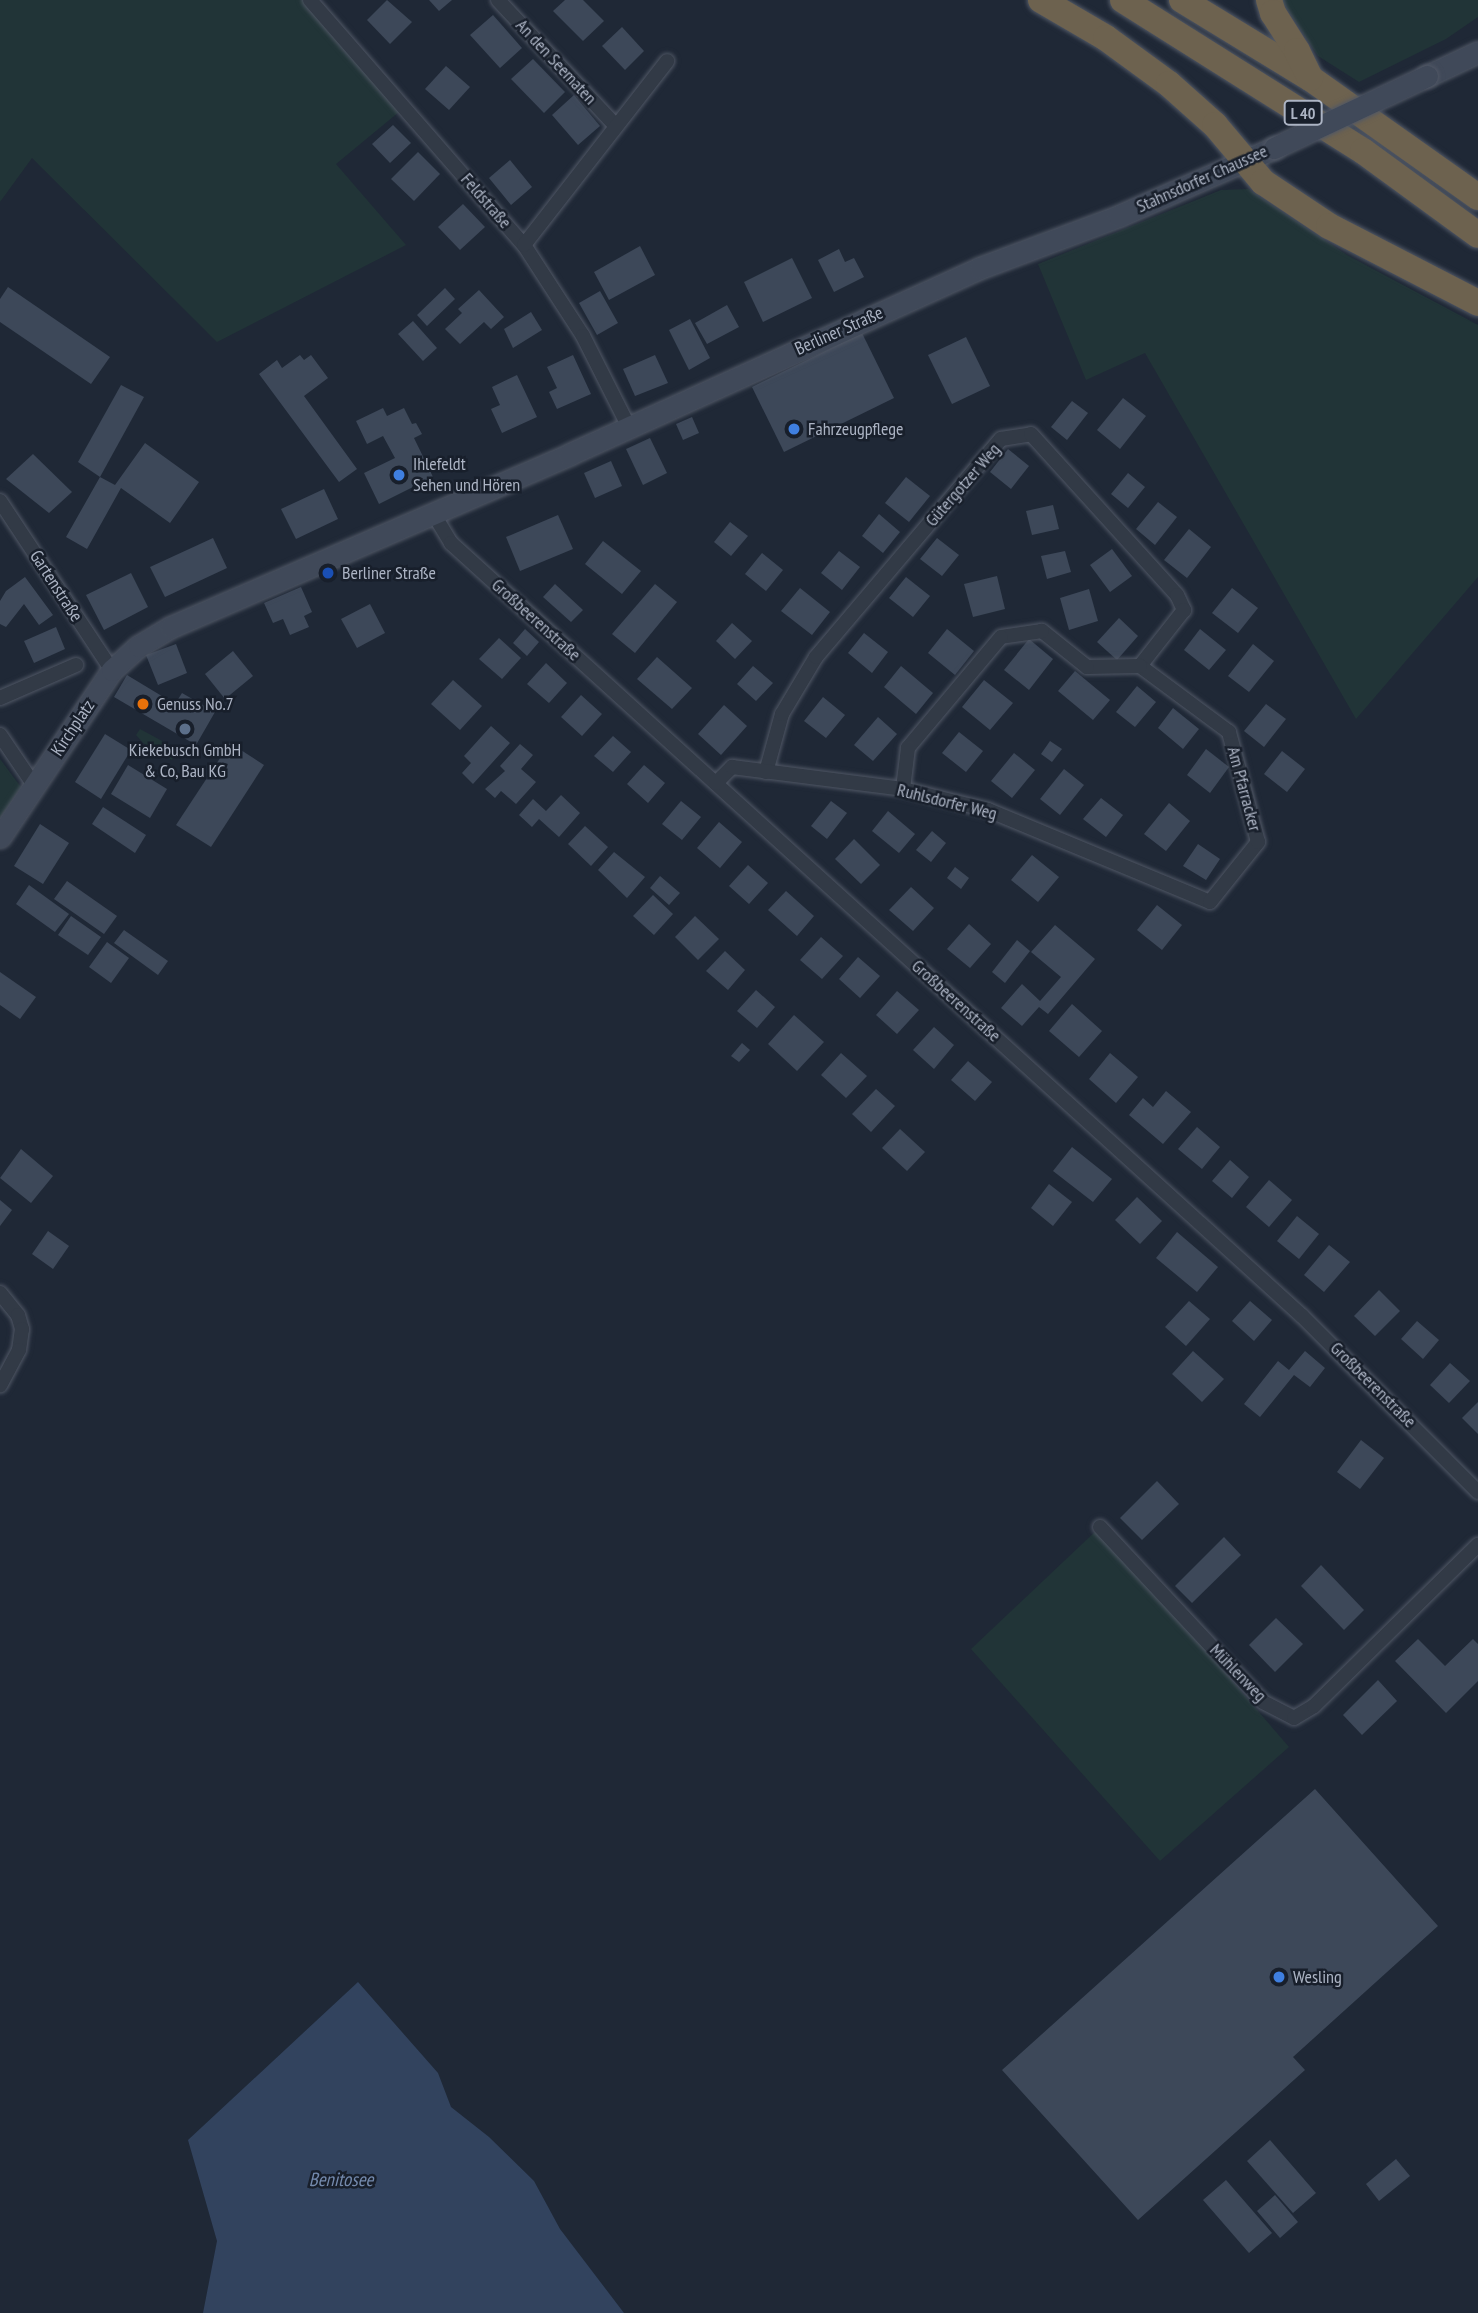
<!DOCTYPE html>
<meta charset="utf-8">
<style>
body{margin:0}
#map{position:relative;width:1478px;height:2313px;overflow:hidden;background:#1f2836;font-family:"PT Sans Narrow",sans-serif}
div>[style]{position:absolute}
.green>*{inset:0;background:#213437}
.water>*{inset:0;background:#32435e}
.building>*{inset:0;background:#3d4859}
.roads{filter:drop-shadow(0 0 2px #505765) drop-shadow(0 0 2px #505765)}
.street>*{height:14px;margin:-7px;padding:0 7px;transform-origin:7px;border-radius:7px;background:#323a46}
.secondary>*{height:21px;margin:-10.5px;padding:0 10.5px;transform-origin:10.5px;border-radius:10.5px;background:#404959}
.highway>*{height:26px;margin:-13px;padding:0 13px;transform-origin:13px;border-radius:13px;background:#6d624f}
.bridges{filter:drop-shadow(0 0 2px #505765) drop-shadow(0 0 2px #505765)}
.secondary-bridge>*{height:21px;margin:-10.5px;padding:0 10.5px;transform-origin:10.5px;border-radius:10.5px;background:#404959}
.dots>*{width:19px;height:19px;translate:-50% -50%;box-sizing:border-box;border:4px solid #181f2b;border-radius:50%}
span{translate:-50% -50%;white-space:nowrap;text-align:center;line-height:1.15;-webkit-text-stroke:5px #181f2b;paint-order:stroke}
.shield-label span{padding:2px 5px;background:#181f2b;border:2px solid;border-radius:5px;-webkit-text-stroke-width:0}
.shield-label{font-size:16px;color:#acb4c4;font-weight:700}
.street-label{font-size:18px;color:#acb4c4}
.poi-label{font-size:18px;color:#acb4c4}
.left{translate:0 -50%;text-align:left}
.water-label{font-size:19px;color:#748aad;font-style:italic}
</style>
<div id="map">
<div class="green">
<div style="clip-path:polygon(0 0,310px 0,405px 107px,336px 164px,406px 245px,217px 342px,32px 158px,0 202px)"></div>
<div style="clip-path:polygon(1281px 0,1478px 0,1478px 17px,1446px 39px,1359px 82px,1318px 56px)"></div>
<div style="clip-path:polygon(1248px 189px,1347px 255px,1478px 325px,1478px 577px,1356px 719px,1145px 353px,1086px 380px,1038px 264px,1221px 190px)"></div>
<div style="clip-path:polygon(140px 729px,177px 749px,172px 760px,143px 743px,136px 735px)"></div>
<div style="clip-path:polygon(0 759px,21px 787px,0 818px)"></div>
<div style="clip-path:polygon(1100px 1527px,1289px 1747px,1160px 1861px,971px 1649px)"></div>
</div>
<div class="water">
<div style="clip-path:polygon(358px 1982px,438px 2073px,451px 2107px,489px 2137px,534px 2181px,560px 2229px,624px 2313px,203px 2313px,217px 2241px,188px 2140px)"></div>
</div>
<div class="building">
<div style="clip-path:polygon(387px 0,412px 22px,390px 44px,367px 20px)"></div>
<div style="clip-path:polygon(429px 0,452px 0,439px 11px)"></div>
<div style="clip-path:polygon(565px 0,583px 0,604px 21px,583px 41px,553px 11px)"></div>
<div style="clip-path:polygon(493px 15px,522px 48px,500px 68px,470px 35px)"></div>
<div style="clip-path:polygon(622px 27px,644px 51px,625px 70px,602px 46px)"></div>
<div style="clip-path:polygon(533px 59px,565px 92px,544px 113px,511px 79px)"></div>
<div style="clip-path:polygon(446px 66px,470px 87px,449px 110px,425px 89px)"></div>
<div style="clip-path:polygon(574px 95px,600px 126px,578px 145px,552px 115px)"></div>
<div style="clip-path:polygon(393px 125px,411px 143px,390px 163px,372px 144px)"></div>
<div style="clip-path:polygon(418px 152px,440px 174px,414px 201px,391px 179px)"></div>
<div style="clip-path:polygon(510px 160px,532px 187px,511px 205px,489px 178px)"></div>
<div style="clip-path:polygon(463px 204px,485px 227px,460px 250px,438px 227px)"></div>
<div style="clip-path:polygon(640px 246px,655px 275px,609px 300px,594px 272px)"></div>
<div style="clip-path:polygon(839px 249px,845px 262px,854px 258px,864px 277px,834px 292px,818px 260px)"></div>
<div style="clip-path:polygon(792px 258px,812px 298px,763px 322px,744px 282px)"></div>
<div style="clip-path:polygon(8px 287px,110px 357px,91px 384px,0 322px,0 299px)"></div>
<div style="clip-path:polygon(445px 288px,455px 299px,427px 326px,417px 315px)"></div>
<div style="clip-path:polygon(479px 290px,504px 317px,491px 329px,484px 322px,460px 344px,445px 329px,462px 313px,458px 309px)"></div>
<div style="clip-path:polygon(600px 291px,618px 323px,597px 335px,579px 303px)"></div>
<div style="clip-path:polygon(727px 305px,739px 327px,707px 344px,695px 323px)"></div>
<div style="clip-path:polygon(531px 312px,542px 330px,513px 348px,504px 329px)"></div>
<div style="clip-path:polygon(690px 319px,710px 358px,689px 370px,669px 330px)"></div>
<div style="clip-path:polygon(413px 321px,437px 348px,423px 361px,398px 334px)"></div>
<div style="clip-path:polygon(862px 333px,894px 398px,784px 452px,752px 387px)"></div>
<div style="clip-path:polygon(966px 337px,990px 386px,952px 404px,928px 355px)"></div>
<div style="clip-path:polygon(300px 355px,304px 360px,311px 355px,328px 378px,304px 396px,357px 469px,339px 482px,259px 374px,277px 360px,282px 368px)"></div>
<div style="clip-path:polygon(573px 355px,591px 394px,557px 409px,549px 392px,557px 388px,547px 367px)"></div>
<div style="clip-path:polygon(655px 355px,668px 383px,635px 396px,623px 369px)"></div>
<div style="clip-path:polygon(517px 375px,537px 417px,502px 433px,491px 409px,500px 405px,492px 387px)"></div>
<div style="clip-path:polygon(121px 385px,144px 397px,100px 477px,78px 462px)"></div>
<div style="clip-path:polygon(1123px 398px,1146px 416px,1120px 449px,1097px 430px)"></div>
<div style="clip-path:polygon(1072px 401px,1088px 413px,1067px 440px,1051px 427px)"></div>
<div style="clip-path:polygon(383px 408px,387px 416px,404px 408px,412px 424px,416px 423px,422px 434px,414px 438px,433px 477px,379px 504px,364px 473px,395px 458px,383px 436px,367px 444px,356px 421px)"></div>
<div style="clip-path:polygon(692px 417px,699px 433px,683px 440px,676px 424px)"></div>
<div style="clip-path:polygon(650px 438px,667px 473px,643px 485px,626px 449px)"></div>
<div style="clip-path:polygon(145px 443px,199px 482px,170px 523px,121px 488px,87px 549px,66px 537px,100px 477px,115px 485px)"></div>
<div style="clip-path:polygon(1008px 449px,1029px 466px,1011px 489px,990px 472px)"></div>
<div style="clip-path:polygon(33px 454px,72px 492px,49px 513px,6px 479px)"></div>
<div style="clip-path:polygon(611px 461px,622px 486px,595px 498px,584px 473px)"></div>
<div style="clip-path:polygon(1128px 473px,1145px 487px,1128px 508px,1111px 494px)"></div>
<div style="clip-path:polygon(906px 477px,930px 496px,909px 522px,885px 503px)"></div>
<div style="clip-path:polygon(324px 489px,338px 519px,296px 539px,281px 509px)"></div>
<div style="clip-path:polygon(1158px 502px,1177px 517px,1155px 545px,1136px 529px)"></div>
<div style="clip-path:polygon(1053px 505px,1059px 529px,1032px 535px,1026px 511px)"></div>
<div style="clip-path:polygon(879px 514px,900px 532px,883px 553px,862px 536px)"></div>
<div style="clip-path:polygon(558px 515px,573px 549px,520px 571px,506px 537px)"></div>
<div style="clip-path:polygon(730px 522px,748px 536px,731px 556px,714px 542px)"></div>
<div style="clip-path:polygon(1189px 529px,1211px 547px,1187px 578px,1164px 560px)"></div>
<div style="clip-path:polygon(213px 538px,227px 568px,165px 597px,150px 567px)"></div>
<div style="clip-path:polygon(937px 538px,959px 555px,942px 576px,920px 559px)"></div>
<div style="clip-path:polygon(603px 541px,641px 571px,622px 594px,585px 564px)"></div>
<div style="clip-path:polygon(1112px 549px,1132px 576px,1110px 592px,1090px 565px)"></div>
<div style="clip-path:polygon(839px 551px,860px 567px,842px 590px,821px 573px)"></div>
<div style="clip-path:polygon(1065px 551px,1071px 572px,1047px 579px,1041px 556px)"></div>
<div style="clip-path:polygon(762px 553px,783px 570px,766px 591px,745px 574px)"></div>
<div style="clip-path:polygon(131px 573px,148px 607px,104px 630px,86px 595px)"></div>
<div style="clip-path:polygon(997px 576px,1005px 609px,973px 617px,964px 584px)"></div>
<div style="clip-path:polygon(25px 577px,53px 615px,39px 625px,24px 604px,6px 627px,0 624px,0 601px,6px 591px)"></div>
<div style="clip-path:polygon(906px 577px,930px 596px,913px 617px,889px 598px)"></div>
<div style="clip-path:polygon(555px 584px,583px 610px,571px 622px,543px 597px)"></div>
<div style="clip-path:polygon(655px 584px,677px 602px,635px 653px,612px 634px)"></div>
<div style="clip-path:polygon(301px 587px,312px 612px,304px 616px,309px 627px,290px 635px,283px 619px,273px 623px,264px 603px)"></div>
<div style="clip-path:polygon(800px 588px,830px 612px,812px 635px,781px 611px)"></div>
<div style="clip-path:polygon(1232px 588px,1258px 608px,1238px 633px,1212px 613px)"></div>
<div style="clip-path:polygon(1089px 589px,1098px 621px,1069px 630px,1060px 598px)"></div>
<div style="clip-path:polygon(370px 604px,385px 633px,357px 648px,341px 619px)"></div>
<div style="clip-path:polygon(1119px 618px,1138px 636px,1117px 660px,1097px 642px)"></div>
<div style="clip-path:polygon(732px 623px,752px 641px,735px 659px,716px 641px)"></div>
<div style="clip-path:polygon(56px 627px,65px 649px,34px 663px,24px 641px)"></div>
<div style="clip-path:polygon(525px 629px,539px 642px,527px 656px,513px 643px)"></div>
<div style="clip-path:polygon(947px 629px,974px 651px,955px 675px,928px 653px)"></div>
<div style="clip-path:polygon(1200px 629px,1226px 650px,1209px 670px,1184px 650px)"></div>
<div style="clip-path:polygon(864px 633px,888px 652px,872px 673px,848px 653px)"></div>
<div style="clip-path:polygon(499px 638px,521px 658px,502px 679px,479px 659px)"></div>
<div style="clip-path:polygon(1029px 639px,1053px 659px,1029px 690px,1004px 670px)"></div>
<div style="clip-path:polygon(176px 644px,187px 673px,158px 685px,146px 655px)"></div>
<div style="clip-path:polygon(1253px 644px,1274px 661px,1249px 692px,1228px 676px)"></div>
<div style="clip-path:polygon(233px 651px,253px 676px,225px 699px,205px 674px)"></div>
<div style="clip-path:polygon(657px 657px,692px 688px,672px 709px,637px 679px)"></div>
<div style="clip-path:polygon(546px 663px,567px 683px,549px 703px,527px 684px)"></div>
<div style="clip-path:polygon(753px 666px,773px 683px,756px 701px,737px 684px)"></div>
<div style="clip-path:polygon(901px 666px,933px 693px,916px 714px,884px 687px)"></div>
<div style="clip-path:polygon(1075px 671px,1110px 700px,1093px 720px,1058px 691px)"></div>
<div style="clip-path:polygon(127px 675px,175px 704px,182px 693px,215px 712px,196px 745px,114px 697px)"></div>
<div style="clip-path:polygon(453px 680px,482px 706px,460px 730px,431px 704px)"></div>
<div style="clip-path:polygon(984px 680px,1013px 703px,990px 730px,962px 707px)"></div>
<div style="clip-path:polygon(1137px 686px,1156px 702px,1135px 727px,1116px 712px)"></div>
<div style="clip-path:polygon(581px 695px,602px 714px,582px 736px,561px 717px)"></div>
<div style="clip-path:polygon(823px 697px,845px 715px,826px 738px,804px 721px)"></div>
<div style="clip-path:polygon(1266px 704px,1286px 719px,1264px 747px,1244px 731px)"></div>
<div style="clip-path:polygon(724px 705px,747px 726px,721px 755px,698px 734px)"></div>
<div style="clip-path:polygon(1173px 708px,1199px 729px,1183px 749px,1158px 728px)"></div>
<div style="clip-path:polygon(878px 717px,897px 734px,873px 761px,854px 745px)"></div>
<div style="clip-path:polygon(491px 726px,510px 743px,473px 784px,462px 773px,471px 763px,464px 756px)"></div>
<div style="clip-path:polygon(959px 732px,983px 751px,966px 772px,942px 753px)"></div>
<div style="clip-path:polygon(105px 734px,131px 750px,101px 799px,75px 782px)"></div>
<div style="clip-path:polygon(613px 736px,631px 752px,613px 772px,594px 756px)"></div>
<div style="clip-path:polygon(1050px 741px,1062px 749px,1052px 762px,1041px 754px)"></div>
<div style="clip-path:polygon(230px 743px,264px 765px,211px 847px,176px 825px)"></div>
<div style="clip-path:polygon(520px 744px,533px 755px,521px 769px,536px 782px,516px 804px,501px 791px,495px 798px,485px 789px,505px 771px,500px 766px)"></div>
<div style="clip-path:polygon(1206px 749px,1229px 767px,1210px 793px,1187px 775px)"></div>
<div style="clip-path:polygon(1282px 751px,1305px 769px,1287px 792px,1264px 774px)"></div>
<div style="clip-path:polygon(1014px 753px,1035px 770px,1012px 798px,991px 781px)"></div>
<div style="clip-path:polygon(128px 765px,167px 789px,150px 818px,111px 794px)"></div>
<div style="clip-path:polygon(644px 765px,665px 783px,648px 803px,627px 784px)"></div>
<div style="clip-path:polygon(1064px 769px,1084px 785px,1060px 815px,1040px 799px)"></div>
<div style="clip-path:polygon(561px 795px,580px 813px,559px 837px,539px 819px,532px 827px,519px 815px,533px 799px,546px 811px)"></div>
<div style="clip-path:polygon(1101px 798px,1123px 815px,1106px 837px,1083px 819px)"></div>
<div style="clip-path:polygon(681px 801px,701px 817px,682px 840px,662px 824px)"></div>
<div style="clip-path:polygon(831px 801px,847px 813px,827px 839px,811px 826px)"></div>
<div style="clip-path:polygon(1169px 803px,1190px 821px,1166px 851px,1144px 834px)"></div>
<div style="clip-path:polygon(103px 807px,146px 835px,135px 853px,92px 824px)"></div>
<div style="clip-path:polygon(888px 811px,915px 834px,899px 853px,872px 831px)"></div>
<div style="clip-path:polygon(719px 822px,742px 842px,720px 868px,697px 848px)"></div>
<div style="clip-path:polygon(40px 824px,69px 843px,43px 884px,14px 866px)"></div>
<div style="clip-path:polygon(585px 826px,608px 847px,591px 866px,568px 844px)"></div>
<div style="clip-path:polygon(932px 831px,946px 843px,931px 862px,916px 850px)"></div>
<div style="clip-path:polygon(854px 839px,880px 865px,861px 884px,835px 859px)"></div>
<div style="clip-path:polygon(1198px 844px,1220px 859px,1206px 880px,1183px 866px)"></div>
<div style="clip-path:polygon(614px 852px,645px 877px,627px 898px,598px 870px)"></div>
<div style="clip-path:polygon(1032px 855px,1059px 877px,1038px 902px,1011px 880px)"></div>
<div style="clip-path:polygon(748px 865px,768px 883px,749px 904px,729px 886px)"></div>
<div style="clip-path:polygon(955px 867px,969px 878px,961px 889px,947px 878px)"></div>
<div style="clip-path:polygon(660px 876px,680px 893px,669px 905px,650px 888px)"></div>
<div style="clip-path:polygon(67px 881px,117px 916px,104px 934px,54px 899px)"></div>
<div style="clip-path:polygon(29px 885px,69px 914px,55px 932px,16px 904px)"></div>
<div style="clip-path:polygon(911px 887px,934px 908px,913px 931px,889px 910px)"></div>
<div style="clip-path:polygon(786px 891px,814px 916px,797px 936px,768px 910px)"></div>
<div style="clip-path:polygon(653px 895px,673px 914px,654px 935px,633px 916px)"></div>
<div style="clip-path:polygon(1157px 905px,1182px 925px,1162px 950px,1137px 930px)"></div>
<div style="clip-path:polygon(71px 916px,101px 937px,88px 955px,58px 935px)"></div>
<div style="clip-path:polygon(695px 916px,719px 939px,698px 960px,675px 937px)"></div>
<div style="clip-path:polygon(969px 924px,991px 944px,970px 968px,947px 949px)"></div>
<div style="clip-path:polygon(1055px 925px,1095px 959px,1048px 1014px,1039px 1007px,1022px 1026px,1001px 1008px,1022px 984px,1040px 1001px,1061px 977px,1031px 952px)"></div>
<div style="clip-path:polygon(124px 930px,168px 961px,158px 975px,114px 943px)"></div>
<div style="clip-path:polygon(821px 937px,843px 956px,822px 979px,800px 960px)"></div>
<div style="clip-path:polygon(1017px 940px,1030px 951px,1005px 983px,992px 972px)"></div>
<div style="clip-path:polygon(107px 942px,129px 958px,111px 983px,89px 967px)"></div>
<div style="clip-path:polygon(725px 951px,745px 970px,728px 990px,706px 971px)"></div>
<div style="clip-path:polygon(858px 957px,880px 976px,860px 998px,839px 979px)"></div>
<div style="clip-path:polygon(0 972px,36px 997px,20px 1019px,0 1005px)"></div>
<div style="clip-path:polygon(756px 990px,775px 1007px,757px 1028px,737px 1011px)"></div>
<div style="clip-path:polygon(897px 991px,919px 1010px,897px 1034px,876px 1015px)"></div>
<div style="clip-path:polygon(1072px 1004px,1102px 1031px,1079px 1057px,1049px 1031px)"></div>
<div style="clip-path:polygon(794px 1015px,824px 1042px,797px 1071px,768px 1044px)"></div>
<div style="clip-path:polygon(934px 1027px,954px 1045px,934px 1069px,913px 1050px)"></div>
<div style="clip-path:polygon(742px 1043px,750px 1050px,739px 1062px,731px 1056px)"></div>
<div style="clip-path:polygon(841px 1053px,867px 1076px,846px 1098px,821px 1075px)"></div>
<div style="clip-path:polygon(1110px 1053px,1138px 1077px,1116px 1103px,1089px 1079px)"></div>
<div style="clip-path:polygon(968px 1061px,992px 1082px,975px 1101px,951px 1080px)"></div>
<div style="clip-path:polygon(876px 1089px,895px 1106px,871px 1132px,852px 1114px)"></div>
<div style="clip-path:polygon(1166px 1091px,1191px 1112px,1163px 1144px,1129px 1115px,1143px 1098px,1153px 1107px)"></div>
<div style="clip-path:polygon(1197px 1127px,1220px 1147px,1202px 1169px,1178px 1149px)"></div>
<div style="clip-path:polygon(900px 1129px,925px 1152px,907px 1171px,882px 1148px)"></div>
<div style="clip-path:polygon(1072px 1147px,1112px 1179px,1093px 1202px,1053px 1171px)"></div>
<div style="clip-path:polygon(21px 1149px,53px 1176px,31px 1203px,0 1178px)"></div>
<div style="clip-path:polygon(1230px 1160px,1249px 1177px,1232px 1198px,1212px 1181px)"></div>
<div style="clip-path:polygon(1269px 1180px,1292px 1200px,1269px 1227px,1246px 1207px)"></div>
<div style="clip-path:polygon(1049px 1184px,1072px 1202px,1053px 1226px,1031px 1208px)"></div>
<div style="clip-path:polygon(1137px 1197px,1162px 1221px,1140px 1244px,1115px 1220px)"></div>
<div style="clip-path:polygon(0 1200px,12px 1210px,0 1226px)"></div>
<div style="clip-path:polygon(1297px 1216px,1319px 1234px,1299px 1259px,1277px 1241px)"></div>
<div style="clip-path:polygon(48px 1231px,69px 1246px,53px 1269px,32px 1254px)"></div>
<div style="clip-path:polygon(1177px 1232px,1218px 1267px,1197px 1292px,1156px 1258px)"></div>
<div style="clip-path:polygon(1329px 1245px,1350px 1262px,1324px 1292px,1304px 1275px)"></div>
<div style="clip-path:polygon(1379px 1290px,1400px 1311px,1375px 1336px,1354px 1316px)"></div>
<div style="clip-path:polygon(1189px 1301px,1210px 1319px,1186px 1346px,1165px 1327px)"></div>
<div style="clip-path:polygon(1250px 1301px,1272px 1320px,1254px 1341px,1232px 1321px)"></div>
<div style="clip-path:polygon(1417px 1321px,1439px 1340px,1423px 1359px,1401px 1339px)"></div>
<div style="clip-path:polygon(1193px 1351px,1224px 1379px,1202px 1402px,1172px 1374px)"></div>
<div style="clip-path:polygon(1305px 1351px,1325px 1368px,1310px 1387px,1294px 1375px,1260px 1417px,1244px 1404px,1278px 1361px,1289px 1370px)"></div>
<div style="clip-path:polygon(1450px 1363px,1470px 1381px,1449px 1403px,1430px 1385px)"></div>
<div style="clip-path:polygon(1478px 1402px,1478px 1434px,1462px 1418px)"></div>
<div style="clip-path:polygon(1361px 1440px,1384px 1458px,1360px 1489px,1337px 1472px)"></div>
<div style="clip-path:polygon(1157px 1481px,1179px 1504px,1142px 1540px,1120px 1518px)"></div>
<div style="clip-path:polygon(1224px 1537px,1241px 1555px,1192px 1603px,1175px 1586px)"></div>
<div style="clip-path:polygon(1321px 1565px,1364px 1610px,1344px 1630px,1301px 1586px)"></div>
<div style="clip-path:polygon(1276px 1618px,1303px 1644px,1275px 1672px,1249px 1645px)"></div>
<div style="clip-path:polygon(1418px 1639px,1445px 1666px,1473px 1639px,1478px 1644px,1478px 1681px,1446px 1713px,1395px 1661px)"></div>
<div style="clip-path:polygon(1378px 1680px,1397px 1701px,1362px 1735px,1343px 1715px)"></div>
<div style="clip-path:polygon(1315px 1789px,1438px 1926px,1293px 2057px,1305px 2070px,1138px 2220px,1002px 2070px)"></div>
<div style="clip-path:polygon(1270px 2140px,1316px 2193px,1293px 2213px,1247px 2161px)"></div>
<div style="clip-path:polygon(1396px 2159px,1410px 2176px,1379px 2201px,1366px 2184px)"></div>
<div style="clip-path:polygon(1226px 2180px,1272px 2233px,1249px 2253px,1203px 2200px)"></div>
<div style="clip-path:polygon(1275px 2195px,1298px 2222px,1280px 2238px,1257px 2211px)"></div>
</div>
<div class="roads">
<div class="street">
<div style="left:310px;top:0;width:325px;rotate:48.9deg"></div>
<div style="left:524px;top:245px;width:108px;rotate:57deg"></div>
<div style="left:583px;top:336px;width:102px;rotate:63.2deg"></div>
<div style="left:498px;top:0;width:171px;rotate:46.9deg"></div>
<div style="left:524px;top:245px;width:233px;rotate:-52.1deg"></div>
<div style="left:0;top:501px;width:203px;rotate:56.5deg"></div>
<div style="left:433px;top:513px;width:35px;rotate:59deg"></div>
<div style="left:451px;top:543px;width:1150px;rotate:42.25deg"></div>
<div style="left:1302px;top:1316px;width:249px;rotate:45deg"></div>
<div style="left:0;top:698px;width:83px;rotate:-23.5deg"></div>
<div style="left:0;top:735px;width:60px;rotate:55.8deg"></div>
<div style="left:766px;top:772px;width:60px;rotate:-74.6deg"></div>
<div style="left:782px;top:714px;width:66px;rotate:-59.2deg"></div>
<div style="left:816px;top:657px;width:286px;rotate:-49.7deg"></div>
<div style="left:1001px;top:439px;width:30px;rotate:-9deg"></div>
<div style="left:1031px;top:434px;width:217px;rotate:47.8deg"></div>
<div style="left:1177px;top:595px;width:17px;rotate:65deg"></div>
<div style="left:1184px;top:610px;width:71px;rotate:128.2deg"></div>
<div style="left:716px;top:783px;width:23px;rotate:-45deg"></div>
<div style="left:732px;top:767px;width:172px;rotate:7.3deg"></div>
<div style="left:903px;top:789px;width:88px;rotate:13.9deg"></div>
<div style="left:988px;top:810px;width:240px;rotate:22.5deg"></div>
<div style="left:1210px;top:902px;width:77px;rotate:-51.3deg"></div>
<div style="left:1258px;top:842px;width:114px;rotate:-104.8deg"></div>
<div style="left:1229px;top:732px;width:111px;rotate:-143.4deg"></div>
<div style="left:1140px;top:666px;width:53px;rotate:178.9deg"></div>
<div style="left:1087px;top:667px;width:58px;rotate:-141.3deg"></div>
<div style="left:1042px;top:631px;width:41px;rotate:171.7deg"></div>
<div style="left:1001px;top:637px;width:145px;rotate:130deg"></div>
<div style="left:908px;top:748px;width:41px;rotate:97deg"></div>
<div style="left:0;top:1293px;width:28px;rotate:51deg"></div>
<div style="left:18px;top:1315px;width:15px;rotate:74deg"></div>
<div style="left:22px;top:1329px;width:21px;rotate:98deg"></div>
<div style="left:19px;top:1350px;width:40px;rotate:118deg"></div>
<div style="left:1100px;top:1527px;width:239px;rotate:47deg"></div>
<div style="left:1263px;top:1702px;width:35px;rotate:27deg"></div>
<div style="left:1294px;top:1718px;width:23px;rotate:-31deg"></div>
<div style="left:1314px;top:1706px;width:230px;rotate:-44.5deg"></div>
</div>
<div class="secondary">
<div style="left:1427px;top:76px;width:56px;rotate:-25.2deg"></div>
<div style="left:0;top:837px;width:201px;rotate:-56.2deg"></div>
<div style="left:112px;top:670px;width:36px;rotate:-42deg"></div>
<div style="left:139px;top:646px;width:37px;rotate:-31deg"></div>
<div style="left:171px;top:627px;width:435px;rotate:-23.4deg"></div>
<div style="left:570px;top:454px;width:450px;rotate:-24.4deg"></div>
<div style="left:980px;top:268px;width:148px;rotate:-20.5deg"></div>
<div style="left:1119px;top:216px;width:169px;rotate:-23.7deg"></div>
</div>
<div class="highway">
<div style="left:1041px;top:0;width:75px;rotate:30.3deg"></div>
<div style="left:1106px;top:38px;width:78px;rotate:36.1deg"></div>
<div style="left:1169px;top:84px;width:62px;rotate:41.7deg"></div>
<div style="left:1215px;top:125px;width:75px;rotate:49.9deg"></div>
<div style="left:1263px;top:182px;width:79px;rotate:33.7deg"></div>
<div style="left:1329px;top:226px;width:168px;rotate:27.3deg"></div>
<div style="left:1123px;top:0;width:284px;rotate:32.2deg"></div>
<div style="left:1363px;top:151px;width:142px;rotate:36.1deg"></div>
<div style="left:1182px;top:0;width:150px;rotate:31.4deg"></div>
<div style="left:1310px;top:78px;width:206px;rotate:35.3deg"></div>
<div style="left:1269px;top:0;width:14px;rotate:73deg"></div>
<div style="left:1273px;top:13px;width:45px;rotate:57.7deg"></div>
<div style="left:1297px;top:51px;width:30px;rotate:64deg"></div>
</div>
</div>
<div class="bridges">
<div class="secondary-bridge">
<div style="left:1274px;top:148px;width:169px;rotate:-25.2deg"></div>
</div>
</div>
<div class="dots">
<div style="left:794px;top:429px;background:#3f7fe0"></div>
<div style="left:399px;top:475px;background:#3f7fe0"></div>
<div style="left:328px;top:573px;background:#1a4fb4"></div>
<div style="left:143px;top:704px;background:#e8710a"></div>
<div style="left:185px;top:729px;background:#5c6f8a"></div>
<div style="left:1279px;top:1977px;background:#3f7fe0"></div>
</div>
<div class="shield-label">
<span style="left:1303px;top:113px">L 40</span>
</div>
<div class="street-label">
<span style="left:556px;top:62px;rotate:47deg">An den Seematen</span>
<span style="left:1202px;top:179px;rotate:-24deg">Stahnsdorfer Chaussee</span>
<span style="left:486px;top:201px;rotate:49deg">Feldstraße</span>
<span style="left:839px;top:331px;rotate:-24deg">Berliner Straße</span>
<span style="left:963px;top:485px;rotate:-49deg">Gütergotzer Weg</span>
<span style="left:56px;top:586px;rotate:57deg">Gartenstraße</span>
<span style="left:536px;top:620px;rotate:42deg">Großbeerenstraße</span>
<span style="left:73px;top:728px;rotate:-56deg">Kirchplatz</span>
<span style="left:1244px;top:789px;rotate:75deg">Am Pfarracker</span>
<span style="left:947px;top:802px;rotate:14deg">Ruhlsdorfer Weg</span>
<span style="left:956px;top:1001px;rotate:42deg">Großbeerenstraße</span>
<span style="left:1373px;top:1385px;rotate:45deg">Großbeerenstraße</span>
<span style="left:1238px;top:1673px;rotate:46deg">Mühlenweg</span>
</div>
<div class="poi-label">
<span class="left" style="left:808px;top:429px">Fahrzeugpflege</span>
<span class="left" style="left:413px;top:475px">Ihlefeldt<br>Sehen und Hören</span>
<span class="left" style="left:342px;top:573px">Berliner Straße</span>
<span class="left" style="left:157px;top:704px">Genuss No.7</span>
<span style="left:185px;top:761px">Kiekebusch GmbH<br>&amp; Co, Bau KG</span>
<span class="left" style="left:1293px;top:1977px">Wesling</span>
</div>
<div class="water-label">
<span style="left:341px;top:2180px">Benitosee</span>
</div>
</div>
